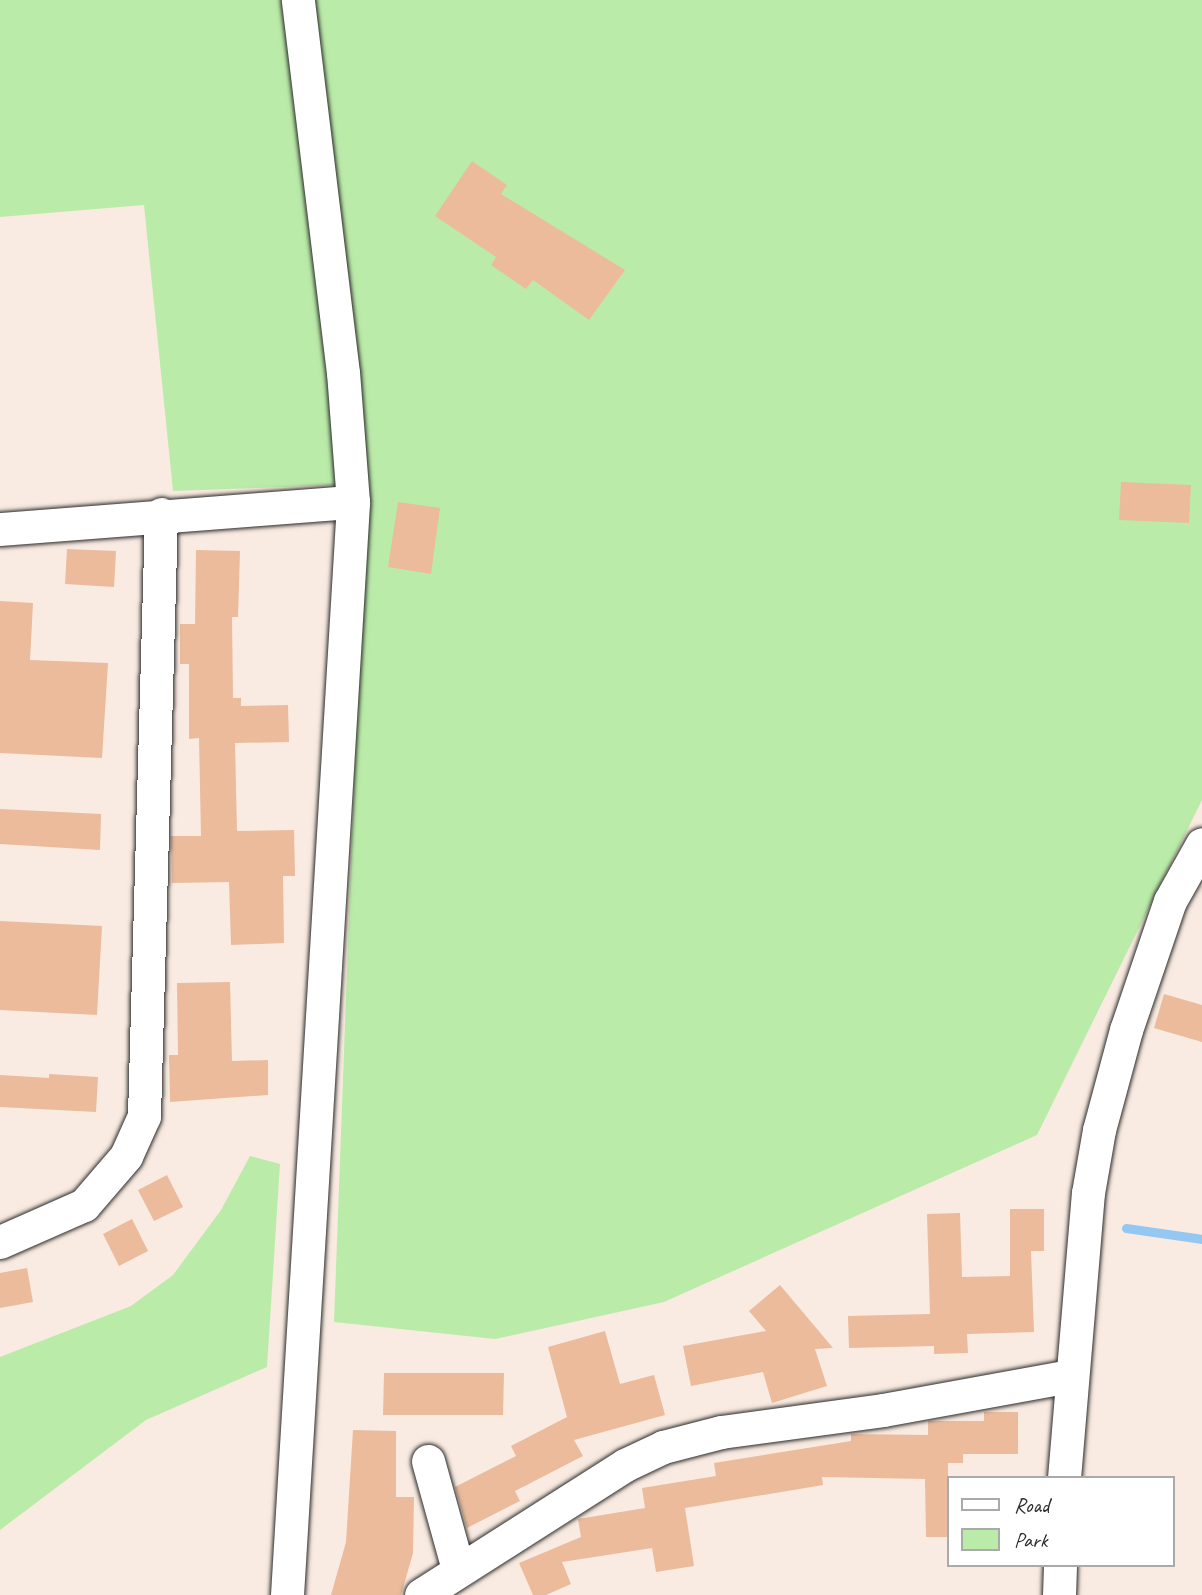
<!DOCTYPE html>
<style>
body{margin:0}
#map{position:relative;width:1202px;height:1595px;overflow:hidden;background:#f9ebe1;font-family:Caveat,sans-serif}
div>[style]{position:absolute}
.green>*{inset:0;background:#bbeba9}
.stream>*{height:9px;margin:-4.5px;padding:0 4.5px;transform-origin:4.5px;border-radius:4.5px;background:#94c8f2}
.building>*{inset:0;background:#ebbb9c}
.roads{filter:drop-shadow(0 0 2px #2b2b2b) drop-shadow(0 0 2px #2b2b2b)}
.street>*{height:33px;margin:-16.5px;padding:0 16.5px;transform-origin:16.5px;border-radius:16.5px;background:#fff}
span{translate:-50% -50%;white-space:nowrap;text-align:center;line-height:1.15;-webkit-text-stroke:6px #fff;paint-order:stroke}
.legend{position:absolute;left:947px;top:1476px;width:228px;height:91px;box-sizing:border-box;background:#fff;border:2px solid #aaa;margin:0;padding:9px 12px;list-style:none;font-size:21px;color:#2b2b2b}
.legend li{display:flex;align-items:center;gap:14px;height:35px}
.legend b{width:35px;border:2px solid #aaa}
</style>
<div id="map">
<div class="green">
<div style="clip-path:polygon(0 0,1202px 0,1202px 800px,1037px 1135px,664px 1302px,495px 1339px,334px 1322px,365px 484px,173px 491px,144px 205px,0 217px)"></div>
<div style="clip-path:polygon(250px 1156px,280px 1164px,267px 1367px,146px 1420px,0 1530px,0 1357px,131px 1306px,173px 1275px,221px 1210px)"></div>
</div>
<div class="stream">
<div style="left:1126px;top:1228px;width:77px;rotate:8.2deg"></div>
</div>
<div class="building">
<div style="clip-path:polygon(472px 161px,507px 185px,501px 194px,625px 270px,589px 320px,533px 280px,526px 289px,491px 265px,496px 257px,435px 216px)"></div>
<div style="clip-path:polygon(1121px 482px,1191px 485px,1189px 523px,1119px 520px)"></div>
<div style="clip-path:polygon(398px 502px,440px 508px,431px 574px,388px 567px)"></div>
<div style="clip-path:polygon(67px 549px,116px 551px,114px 587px,65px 584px)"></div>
<div style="clip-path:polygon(196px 550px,240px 551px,238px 617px,232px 617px,233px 698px,241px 698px,241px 706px,288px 705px,289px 742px,235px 743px,237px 831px,294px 830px,295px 876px,283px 876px,284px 943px,231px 945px,229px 882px,172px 883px,171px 836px,201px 836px,199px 738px,189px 739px,189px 664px,180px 664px,180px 624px,195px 624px)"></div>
<div style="clip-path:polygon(0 601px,33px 603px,30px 660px,108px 663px,102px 758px,0 753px)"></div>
<div style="clip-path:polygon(0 809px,101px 814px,100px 850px,0 844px)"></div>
<div style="clip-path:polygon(0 921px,102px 926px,97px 1015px,0 1010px)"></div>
<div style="clip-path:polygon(230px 982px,232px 1061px,268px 1060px,268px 1095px,170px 1102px,169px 1055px,178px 1055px,177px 983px)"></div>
<div style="clip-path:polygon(1164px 994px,1202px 1005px,1202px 1042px,1154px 1028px)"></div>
<div style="clip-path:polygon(49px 1074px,98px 1077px,96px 1112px,0 1107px,0 1075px,49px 1078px)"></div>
<div style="clip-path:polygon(167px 1175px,183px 1207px,154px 1221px,138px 1190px)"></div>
<div style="clip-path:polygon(1010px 1209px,1044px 1209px,1044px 1251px,1031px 1251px,1034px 1332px,967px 1334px,968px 1353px,934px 1354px,934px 1346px,849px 1348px,848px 1316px,930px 1314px,927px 1214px,960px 1213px,962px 1277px,1010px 1276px)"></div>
<div style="clip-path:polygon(132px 1219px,148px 1251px,119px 1266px,103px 1234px)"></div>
<div style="clip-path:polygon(27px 1268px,33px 1302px,0 1308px,0 1273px)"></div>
<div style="clip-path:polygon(780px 1285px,833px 1348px,815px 1349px,827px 1386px,772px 1403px,763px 1372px,691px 1386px,683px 1346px,766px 1331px,749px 1311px)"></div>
<div style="clip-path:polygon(605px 1331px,620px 1384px,654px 1375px,665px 1415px,574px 1440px,583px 1456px,515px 1491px,520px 1501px,467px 1528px,455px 1487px,516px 1456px,511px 1446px,567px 1417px,548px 1347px)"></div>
<div style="clip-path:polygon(384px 1373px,504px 1373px,503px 1415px,383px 1415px)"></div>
<div style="clip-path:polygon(984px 1412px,1018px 1412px,1018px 1454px,963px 1454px,963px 1463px,948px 1463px,948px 1537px,926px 1537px,925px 1479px,822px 1477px,823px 1485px,685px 1508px,694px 1566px,656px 1572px,652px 1548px,562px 1562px,571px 1584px,546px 1595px,533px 1595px,519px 1563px,581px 1537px,578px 1519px,645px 1508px,642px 1488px,716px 1476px,714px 1463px,851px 1441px,851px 1434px,928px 1435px,928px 1421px,984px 1421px)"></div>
<div style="clip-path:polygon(353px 1430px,396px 1431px,396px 1497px,414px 1497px,413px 1553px,401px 1595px,331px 1595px,346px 1542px)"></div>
</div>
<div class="roads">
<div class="street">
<div style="left:0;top:529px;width:354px;rotate:-4.4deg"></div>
<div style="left:0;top:1242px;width:92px;rotate:-23.8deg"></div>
<div style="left:84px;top:1205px;width:65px;rotate:-49.4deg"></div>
<div style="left:126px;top:1156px;width:44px;rotate:-65.8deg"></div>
<div style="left:144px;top:1116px;width:602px;rotate:-88.38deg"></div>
<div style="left:428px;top:1461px;width:112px;rotate:74.5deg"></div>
<div style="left:1064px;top:1478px;width:286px;rotate:-85.2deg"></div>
<div style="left:1088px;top:1193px;width:64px;rotate:-80.1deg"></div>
<div style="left:1099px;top:1130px;width:104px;rotate:-74.9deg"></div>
<div style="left:1126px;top:1030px;width:136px;rotate:-71.2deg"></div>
<div style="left:1170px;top:901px;width:65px;rotate:-60.7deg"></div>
<div style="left:287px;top:1595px;width:1095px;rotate:-86.54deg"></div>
<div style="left:353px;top:502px;width:129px;rotate:-94.4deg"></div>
<div style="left:343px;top:373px;width:376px;rotate:-96.9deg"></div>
<div style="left:421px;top:1595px;width:242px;rotate:-32.5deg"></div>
<div style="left:625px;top:1465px;width:42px;rotate:-25.3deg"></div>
<div style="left:663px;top:1447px;width:60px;rotate:-14.5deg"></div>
<div style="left:721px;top:1432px;width:163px;rotate:-7.7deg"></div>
<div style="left:883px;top:1410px;width:190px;rotate:-10.3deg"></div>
<div style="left:1059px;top:1595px;width:30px;rotate:-88deg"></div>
</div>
</div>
<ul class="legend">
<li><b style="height:9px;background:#fff"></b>Road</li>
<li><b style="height:19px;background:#bbeba9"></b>Park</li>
</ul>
</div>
